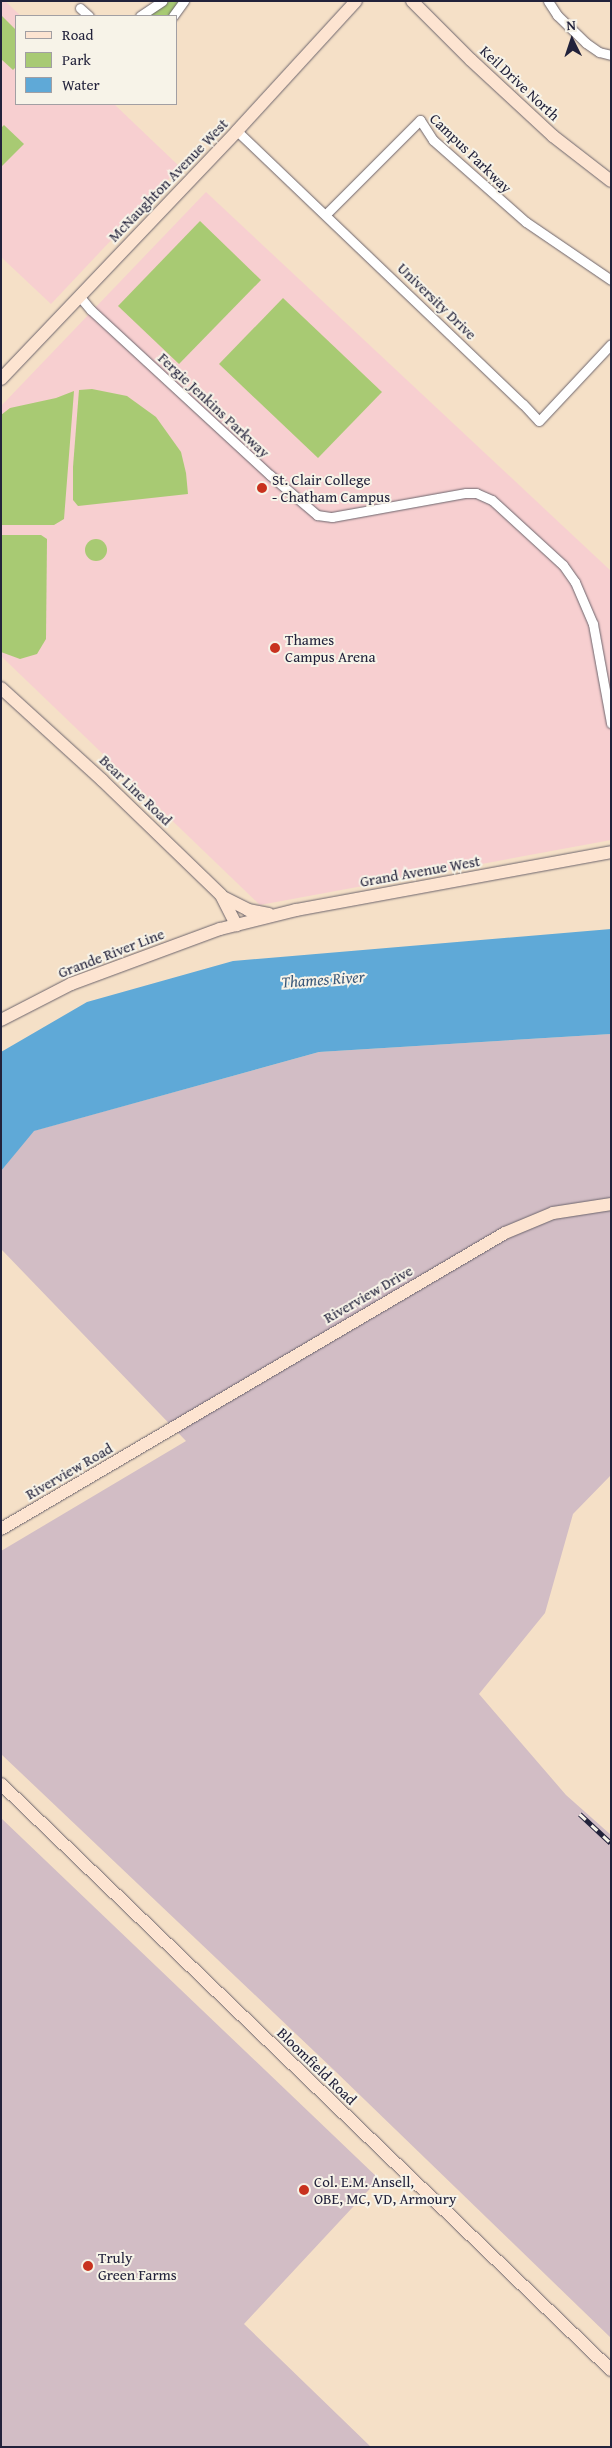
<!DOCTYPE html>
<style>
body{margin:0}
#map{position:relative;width:612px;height:2448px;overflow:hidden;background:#f5e0c7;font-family:"Gentium Book Plus",serif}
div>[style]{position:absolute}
.built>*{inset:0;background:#f7cfd0}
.industrial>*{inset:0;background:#d2bdc5}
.green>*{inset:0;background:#a8ca73}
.round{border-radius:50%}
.water>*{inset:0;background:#5fa9d7}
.roads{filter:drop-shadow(0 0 1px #6c646c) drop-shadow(0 0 1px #6c646c)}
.street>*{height:9px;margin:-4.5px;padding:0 4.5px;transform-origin:4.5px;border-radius:4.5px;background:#fff}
.secondary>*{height:12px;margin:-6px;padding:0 6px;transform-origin:6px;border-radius:6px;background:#fde4d1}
.rail>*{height:4.5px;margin-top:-2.25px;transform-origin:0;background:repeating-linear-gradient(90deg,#f7f3e8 0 8px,#22223b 0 16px);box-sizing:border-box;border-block:1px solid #22223b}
.dots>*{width:14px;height:14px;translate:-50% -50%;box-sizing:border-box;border:2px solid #f7f3e8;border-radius:50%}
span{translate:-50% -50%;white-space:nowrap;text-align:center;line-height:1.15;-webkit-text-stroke:4px #f7f3e8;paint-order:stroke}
.street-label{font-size:15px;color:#22223b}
.poi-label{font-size:15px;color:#22223b}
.left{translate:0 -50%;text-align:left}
.water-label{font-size:16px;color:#3a5879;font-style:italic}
.frame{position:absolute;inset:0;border:2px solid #22223b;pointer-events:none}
.legend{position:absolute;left:15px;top:15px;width:162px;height:90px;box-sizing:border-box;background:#f7f3e8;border:1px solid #a29fa3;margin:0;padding:6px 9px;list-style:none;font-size:15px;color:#22223b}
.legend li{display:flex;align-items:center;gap:10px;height:25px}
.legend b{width:25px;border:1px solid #a29fa3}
.north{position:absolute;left:547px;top:15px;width:50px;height:50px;-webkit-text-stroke:4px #f7f3e8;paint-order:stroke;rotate:356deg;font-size:14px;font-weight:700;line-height:20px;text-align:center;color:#22223b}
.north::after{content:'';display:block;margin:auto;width:18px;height:22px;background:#22223b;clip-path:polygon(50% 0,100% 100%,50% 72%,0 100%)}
</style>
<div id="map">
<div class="built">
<div style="clip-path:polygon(1px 1px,5px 1px,21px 16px,16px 16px,16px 104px,114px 104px,180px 167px,51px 304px,1px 257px)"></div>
<div style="clip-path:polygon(206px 192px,611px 571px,611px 840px,260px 905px,1px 656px,1px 406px)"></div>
</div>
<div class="industrial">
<div style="clip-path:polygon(611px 1034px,611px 1475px,573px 1514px,545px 1613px,479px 1694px,566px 1795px,611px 1835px,611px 2338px,335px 2071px,1px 1754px,1px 1551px,186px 1441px,1px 1249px,1px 1171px,33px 1131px,319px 1052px)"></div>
<div style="clip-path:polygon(1px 1818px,379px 2179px,244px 2324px,371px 2447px,1px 2447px)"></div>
</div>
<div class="green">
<div style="clip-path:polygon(169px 1px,180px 1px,169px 16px,151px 16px,151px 13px)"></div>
<div style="clip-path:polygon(1px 15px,16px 30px,16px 67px,13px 70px,1px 59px)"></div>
<div style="clip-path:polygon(4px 125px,24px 144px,1px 167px,1px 128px)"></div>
<div style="clip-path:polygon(200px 221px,261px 280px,179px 364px,118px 306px)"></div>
<div style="clip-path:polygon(283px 298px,382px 392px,318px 458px,219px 364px)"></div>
<div style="clip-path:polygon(92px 389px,127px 396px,156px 417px,181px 452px,186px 473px,188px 494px,78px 506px,73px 500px,73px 467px,79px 390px)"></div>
<div style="clip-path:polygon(74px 391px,64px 519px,54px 525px,1px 525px,1px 415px,10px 408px,56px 398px)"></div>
<div style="clip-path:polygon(1px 535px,41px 535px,47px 539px,46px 639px,37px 654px,20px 659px,1px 652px)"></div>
<div class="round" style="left:85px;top:539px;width:22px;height:22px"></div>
</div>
<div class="water">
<div style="clip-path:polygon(611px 929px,611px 1034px,319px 1052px,34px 1131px,1px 1171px,1px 1052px,87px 1002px,233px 961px)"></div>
</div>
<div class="roads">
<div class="street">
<div style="left:548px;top:1px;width:17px;rotate:57deg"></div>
<div style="left:557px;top:15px;width:40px;rotate:44deg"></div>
<div style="left:586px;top:43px;width:16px;rotate:35deg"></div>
<div style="left:599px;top:52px;width:12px;rotate:14deg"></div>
<div style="left:80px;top:8px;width:12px;rotate:42deg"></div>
<div style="left:140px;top:16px;width:27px;rotate:-34deg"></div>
<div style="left:173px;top:16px;width:19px;rotate:-54deg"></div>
<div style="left:237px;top:131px;width:395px;rotate:43.7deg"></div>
<div style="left:523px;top:404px;width:23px;rotate:47deg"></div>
<div style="left:539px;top:421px;width:105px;rotate:-46.9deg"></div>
<div style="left:326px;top:214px;width:133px;rotate:-45deg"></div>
<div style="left:420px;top:120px;width:24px;rotate:57deg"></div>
<div style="left:433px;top:140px;width:124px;rotate:41.4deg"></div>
<div style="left:526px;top:222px;width:103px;rotate:34.3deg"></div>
<div style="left:80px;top:297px;width:17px;rotate:50deg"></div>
<div style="left:91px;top:310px;width:243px;rotate:42.7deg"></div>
<div style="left:270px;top:475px;width:62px;rotate:40.4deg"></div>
<div style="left:317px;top:515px;width:15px;rotate:8deg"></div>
<div style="left:332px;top:517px;width:136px;rotate:-10.2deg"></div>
<div style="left:466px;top:493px;width:10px"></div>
<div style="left:476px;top:493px;width:17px;rotate:24deg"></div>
<div style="left:492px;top:500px;width:96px;rotate:42.5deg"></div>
<div style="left:563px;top:565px;width:21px;rotate:55deg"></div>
<div style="left:575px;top:582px;width:46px;rotate:66.8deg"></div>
<div style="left:593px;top:624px;width:101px;rotate:79.7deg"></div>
</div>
<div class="secondary">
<div style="left:412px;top:1px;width:83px;rotate:45deg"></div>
<div style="left:471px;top:60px;width:112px;rotate:42.8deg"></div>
<div style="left:553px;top:136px;width:73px;rotate:37.8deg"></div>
<div style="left:1px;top:379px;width:342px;rotate:-46.4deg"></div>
<div style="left:237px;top:131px;width:176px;rotate:-47.5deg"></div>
<div style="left:1px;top:688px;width:137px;rotate:42.3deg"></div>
<div style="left:102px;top:780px;width:165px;rotate:44deg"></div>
<div style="left:221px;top:895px;width:34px;rotate:63deg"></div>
<div style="left:223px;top:897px;width:28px;rotate:27deg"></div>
<div style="left:248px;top:910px;width:21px;rotate:11deg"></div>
<div style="left:1px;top:1020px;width:79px;rotate:-27.2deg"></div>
<div style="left:71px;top:984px;width:159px;rotate:-20.3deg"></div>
<div style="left:220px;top:929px;width:78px;rotate:-14deg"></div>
<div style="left:296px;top:910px;width:320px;rotate:-10.4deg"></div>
<div style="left:1px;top:1529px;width:584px;rotate:-30.43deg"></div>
<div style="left:505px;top:1233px;width:52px;rotate:-22.6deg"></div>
<div style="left:553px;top:1213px;width:59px;rotate:-8.8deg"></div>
<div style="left:1px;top:1784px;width:846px;rotate:43.85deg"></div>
</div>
</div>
<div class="rail">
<div style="left:580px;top:1814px;width:42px;rotate:43.1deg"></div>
</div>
<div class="dots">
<div style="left:262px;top:488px;background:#c8321e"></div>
<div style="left:275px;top:648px;background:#c8321e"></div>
<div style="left:304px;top:2190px;background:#c8321e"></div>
<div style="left:88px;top:2266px;background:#c8321e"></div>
</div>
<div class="street-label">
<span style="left:520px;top:83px;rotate:43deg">Keil Drive North</span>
<span style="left:471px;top:153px;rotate:44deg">Campus Parkway</span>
<span style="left:168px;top:180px;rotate:-46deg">McNaughton Avenue West</span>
<span style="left:437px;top:301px;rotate:44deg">University Drive</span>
<span style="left:214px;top:405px;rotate:43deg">Fergie Jenkins Parkway</span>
<span style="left:136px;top:790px;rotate:44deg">Bear Line Road</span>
<span style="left:420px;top:871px;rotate:-10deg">Grand Avenue West</span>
<span style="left:111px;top:953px;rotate:-21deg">Grande River Line</span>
<span style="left:368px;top:1294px;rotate:-30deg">Riverview Drive</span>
<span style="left:69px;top:1471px;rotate:-30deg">Riverview Road</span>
<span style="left:317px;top:2066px;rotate:44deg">Bloomfield Road</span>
</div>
<div class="poi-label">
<span class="left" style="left:272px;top:488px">St. Clair College<br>- Chatham Campus</span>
<span class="left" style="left:285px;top:648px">Thames<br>Campus Arena</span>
<span class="left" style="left:314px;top:2190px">Col. E.M. Ansell,<br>OBE, MC, VD, Armoury</span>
<span class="left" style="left:98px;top:2266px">Truly<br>Green Farms</span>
</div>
<div class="water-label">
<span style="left:323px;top:979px;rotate:-4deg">Thames River</span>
</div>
<div class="frame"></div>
<ul class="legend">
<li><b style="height:6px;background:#fde4d1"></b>Road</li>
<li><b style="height:14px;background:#a8ca73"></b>Park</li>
<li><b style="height:14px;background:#5fa9d7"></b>Water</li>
</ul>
<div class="north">N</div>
</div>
